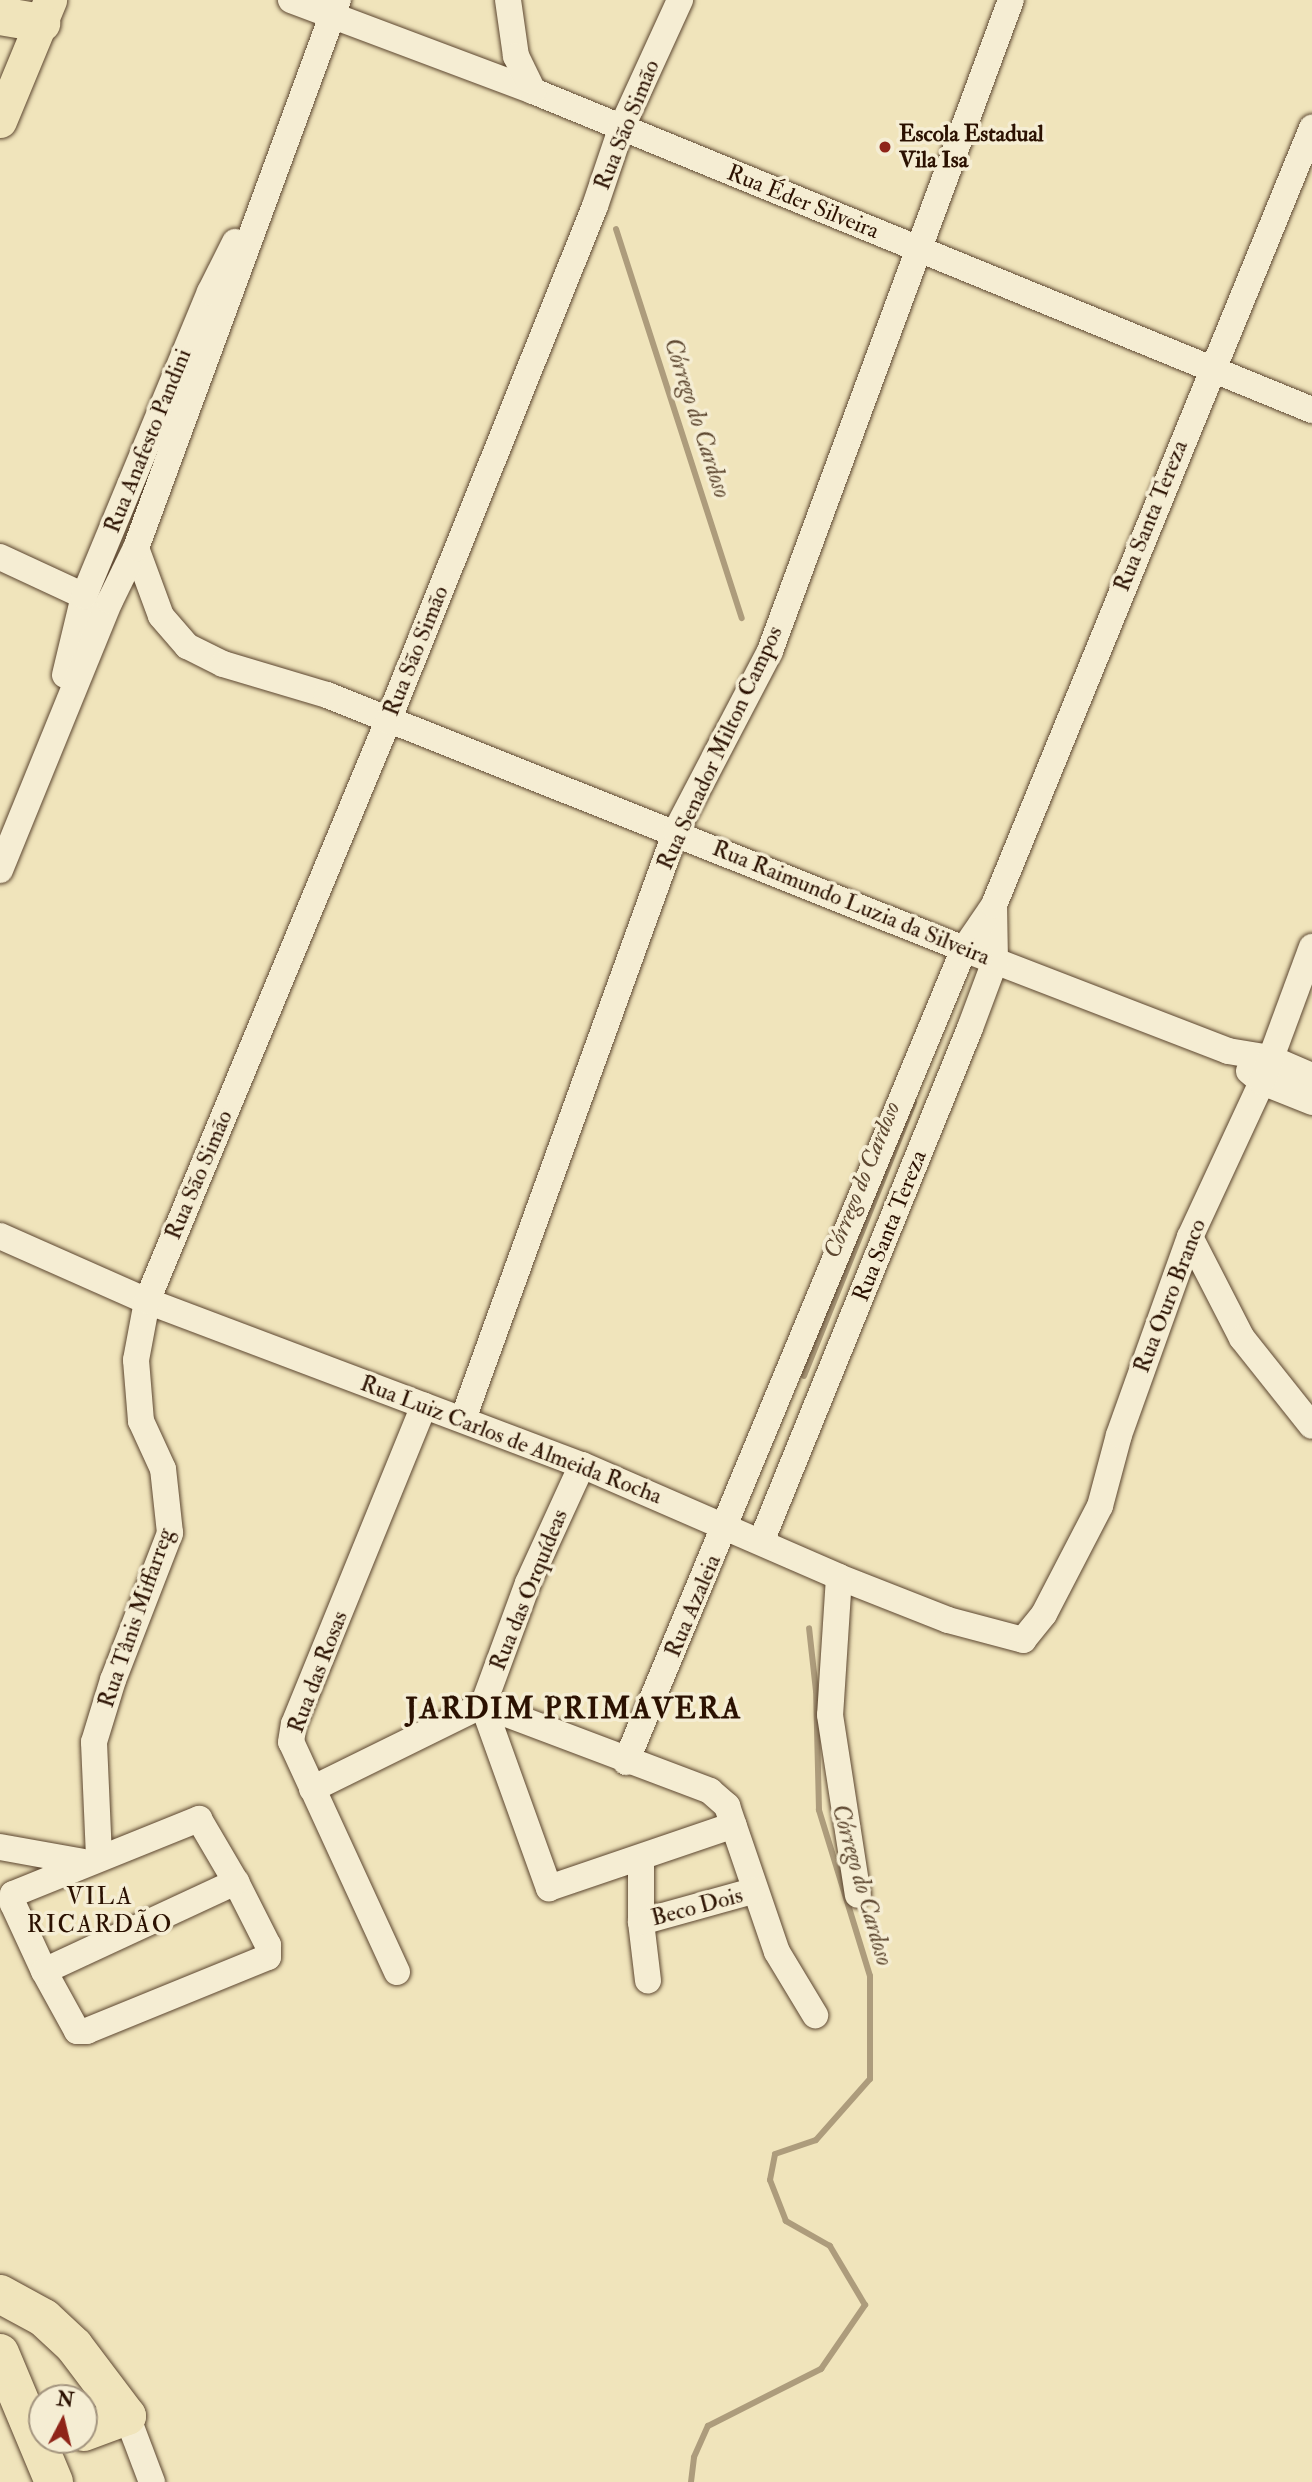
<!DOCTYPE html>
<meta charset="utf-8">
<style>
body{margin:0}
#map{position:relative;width:1312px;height:2482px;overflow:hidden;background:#f0e4bb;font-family:"IM FELL Double Pica",serif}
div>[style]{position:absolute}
.stream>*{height:6px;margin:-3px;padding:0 3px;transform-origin:3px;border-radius:3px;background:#ad9c7c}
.roads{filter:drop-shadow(0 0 2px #5c4630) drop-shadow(0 0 2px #5c4630)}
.minor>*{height:26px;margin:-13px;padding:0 13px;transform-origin:13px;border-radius:13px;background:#f5edd3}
.major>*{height:33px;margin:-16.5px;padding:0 16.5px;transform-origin:16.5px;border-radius:16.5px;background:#f0e4bb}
.highway>*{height:38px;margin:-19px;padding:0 19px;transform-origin:19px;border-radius:19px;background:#f0e4bb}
.dots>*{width:19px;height:19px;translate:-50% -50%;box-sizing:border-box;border:4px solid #f5edd3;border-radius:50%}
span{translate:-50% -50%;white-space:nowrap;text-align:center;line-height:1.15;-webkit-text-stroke:7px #f5edd3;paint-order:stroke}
.street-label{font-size:23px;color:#2b1101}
.poi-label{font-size:23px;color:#2b1101;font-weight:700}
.left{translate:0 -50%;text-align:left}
.water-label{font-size:24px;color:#5f4932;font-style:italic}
.neighbourhood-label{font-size:24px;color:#2b1101;letter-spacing:2px}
.district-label{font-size:30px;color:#2b1101;font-weight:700;letter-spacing:2px}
.north{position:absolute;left:28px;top:2384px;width:70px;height:70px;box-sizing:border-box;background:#f5edd3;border:2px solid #a4957f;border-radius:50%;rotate:7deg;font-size:19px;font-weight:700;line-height:28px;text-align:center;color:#2b1101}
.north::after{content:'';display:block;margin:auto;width:24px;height:32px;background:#8f2418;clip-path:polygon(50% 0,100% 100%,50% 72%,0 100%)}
</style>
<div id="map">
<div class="stream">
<div style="left:616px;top:229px;width:409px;rotate:72.1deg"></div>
<div style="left:804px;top:1376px;width:295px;rotate:-68.1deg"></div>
<div style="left:691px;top:2482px;width:25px;rotate:-83deg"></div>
<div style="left:694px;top:2457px;width:34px;rotate:-66deg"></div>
<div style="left:708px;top:2426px;width:127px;rotate:-26.8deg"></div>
<div style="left:821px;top:2369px;width:78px;rotate:-55.5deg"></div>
<div style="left:865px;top:2305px;width:69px;rotate:-120.7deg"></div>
<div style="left:830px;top:2246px;width:51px;rotate:-150.4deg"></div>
<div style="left:786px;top:2221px;width:44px;rotate:-111.3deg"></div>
<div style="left:770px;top:2180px;width:26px;rotate:-79deg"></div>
<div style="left:775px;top:2154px;width:43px;rotate:-18.9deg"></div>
<div style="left:816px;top:2140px;width:81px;rotate:-48.5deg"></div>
<div style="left:870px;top:2079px;width:103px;rotate:-90deg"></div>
<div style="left:870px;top:1976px;width:174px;rotate:-107.1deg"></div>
<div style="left:819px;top:1810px;width:119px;rotate:-91.4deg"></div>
<div style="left:816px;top:1691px;width:63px;rotate:-96.3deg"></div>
</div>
<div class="roads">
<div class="minor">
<div style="left:291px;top:0;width:259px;rotate:20.6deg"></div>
<div style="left:533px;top:91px;width:842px;rotate:22.27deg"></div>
<div style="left:508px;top:0;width:57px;rotate:81.9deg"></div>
<div style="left:516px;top:56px;width:39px;rotate:64deg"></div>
<div style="left:136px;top:548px;width:72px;rotate:69.8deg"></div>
<div style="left:161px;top:616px;width:40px;rotate:49deg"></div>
<div style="left:187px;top:646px;width:40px;rotate:26.6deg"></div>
<div style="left:223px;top:664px;width:109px;rotate:16.6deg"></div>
<div style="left:327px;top:695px;width:686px;rotate:21.74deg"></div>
<div style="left:964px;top:949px;width:283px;rotate:21.1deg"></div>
<div style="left:1228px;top:1051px;width:43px;rotate:9.5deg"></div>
<div style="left:1270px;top:1058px;width:46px;rotate:23.2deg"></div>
<div style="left:0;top:557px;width:93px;rotate:24.9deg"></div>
<div style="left:65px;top:675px;width:81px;rotate:-76.5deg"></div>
<div style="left:84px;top:596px;width:329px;rotate:-67.5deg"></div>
<div style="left:210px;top:292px;width:56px;rotate:-63.4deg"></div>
<div style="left:0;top:870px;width:291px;rotate:-67.8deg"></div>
<div style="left:110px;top:601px;width:59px;rotate:-63.9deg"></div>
<div style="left:136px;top:548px;width:584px;rotate:-69.77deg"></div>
<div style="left:1249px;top:1071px;width:17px;rotate:40deg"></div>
<div style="left:1262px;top:1082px;width:54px;rotate:21.8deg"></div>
<div style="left:0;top:1236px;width:161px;rotate:23.9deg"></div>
<div style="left:147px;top:1301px;width:465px;rotate:20.7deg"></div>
<div style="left:582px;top:1465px;width:280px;rotate:23.5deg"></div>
<div style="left:839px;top:1577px;width:117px;rotate:21.5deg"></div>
<div style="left:948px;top:1620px;width:78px;rotate:14.9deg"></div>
<div style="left:1023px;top:1640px;width:33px;rotate:-51deg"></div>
<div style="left:1044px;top:1614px;width:122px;rotate:-62.6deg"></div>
<div style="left:1100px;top:1506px;width:73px;rotate:-75deg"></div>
<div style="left:1119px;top:1435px;width:210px;rotate:-70.3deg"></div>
<div style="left:1190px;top:1237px;width:171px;rotate:-65.1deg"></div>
<div style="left:1262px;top:1082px;width:144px;rotate:-69.7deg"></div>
<div style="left:1190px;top:1237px;width:114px;rotate:62.8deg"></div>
<div style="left:1242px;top:1338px;width:112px;rotate:51.5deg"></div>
<div style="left:463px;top:1419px;width:625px;rotate:-70.09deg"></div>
<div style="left:676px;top:831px;width:203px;rotate:-62.4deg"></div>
<div style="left:770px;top:651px;width:694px;rotate:-69.69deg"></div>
<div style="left:582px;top:1465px;width:130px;rotate:114.6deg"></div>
<div style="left:528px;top:1583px;width:130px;rotate:110.2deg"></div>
<div style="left:483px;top:1705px;width:195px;rotate:70.2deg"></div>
<div style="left:549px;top:1888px;width:195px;rotate:-18.8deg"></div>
<div style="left:761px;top:1542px;width:555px;rotate:-67.87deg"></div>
<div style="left:970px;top:1028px;width:72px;rotate:-69.5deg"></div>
<div style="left:995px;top:961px;width:56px;rotate:-91deg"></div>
<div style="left:839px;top:1577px;width:138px;rotate:93.7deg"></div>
<div style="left:830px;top:1715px;width:182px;rotate:81.2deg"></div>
<div style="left:626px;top:1762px;width:880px;rotate:-67.43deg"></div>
<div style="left:964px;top:949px;width:53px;rotate:-55.7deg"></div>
<div style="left:994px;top:905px;width:840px;rotate:-67.74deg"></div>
<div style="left:312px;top:1789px;width:191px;rotate:-26.2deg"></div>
<div style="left:483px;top:1705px;width:243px;rotate:20.7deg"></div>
<div style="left:710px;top:1791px;width:23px;rotate:41deg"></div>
<div style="left:727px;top:1806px;width:154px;rotate:71.1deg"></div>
<div style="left:777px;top:1952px;width:74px;rotate:58.9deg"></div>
<div style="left:199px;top:1819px;width:73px;rotate:59.6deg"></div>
<div style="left:236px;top:1882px;width:71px;rotate:63.1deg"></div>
<div style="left:268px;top:1945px;width:12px;rotate:90deg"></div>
<div style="left:268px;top:1957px;width:196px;rotate:157.8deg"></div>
<div style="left:87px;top:2031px;width:10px;rotate:180deg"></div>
<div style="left:77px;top:2031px;width:68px;rotate:-118.8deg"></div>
<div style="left:44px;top:1971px;width:74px;rotate:-114.8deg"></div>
<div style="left:13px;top:1904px;width:10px;rotate:-90deg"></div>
<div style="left:13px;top:1894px;width:201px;rotate:-22deg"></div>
<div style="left:0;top:1847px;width:84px;rotate:10.2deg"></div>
<div style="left:99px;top:1857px;width:115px;rotate:-92.5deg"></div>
<div style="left:94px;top:1742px;width:65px;rotate:-73deg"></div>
<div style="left:113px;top:1680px;width:158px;rotate:-68.8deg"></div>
<div style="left:170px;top:1533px;width:64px;rotate:-96.2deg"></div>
<div style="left:163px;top:1469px;width:53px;rotate:-114.6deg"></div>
<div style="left:141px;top:1421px;width:61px;rotate:-94.7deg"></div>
<div style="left:136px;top:1360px;width:60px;rotate:-79.4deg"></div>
<div style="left:147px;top:1301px;width:628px;rotate:-67.44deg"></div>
<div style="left:388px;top:721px;width:555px;rotate:-68.1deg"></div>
<div style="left:595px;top:206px;width:81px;rotate:-71.3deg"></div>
<div style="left:621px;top:129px;width:142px;rotate:-65.4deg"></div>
<div style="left:641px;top:1858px;width:64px;rotate:90deg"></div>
<div style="left:641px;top:1922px;width:59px;rotate:83.2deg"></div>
<div style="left:641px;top:1922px;width:116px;rotate:-15.5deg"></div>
<div style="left:44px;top:1971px;width:212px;rotate:-24.9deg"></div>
<div style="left:397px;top:1972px;width:253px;rotate:-114.7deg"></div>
<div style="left:291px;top:1742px;width:18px;rotate:-81deg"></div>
<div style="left:294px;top:1724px;width:344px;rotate:-67.8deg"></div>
<div style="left:127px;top:2416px;width:71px;rotate:69.3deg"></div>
</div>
<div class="major">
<div style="left:0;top:121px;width:131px;rotate:-67.5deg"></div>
</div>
<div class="highway">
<div style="left:0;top:16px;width:42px;rotate:9.7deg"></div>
<div style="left:0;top:2294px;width:50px;rotate:28.6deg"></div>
<div style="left:44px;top:2318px;width:41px;rotate:43deg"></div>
<div style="left:74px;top:2346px;width:88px;rotate:52.9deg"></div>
<div style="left:127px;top:2416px;width:46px;rotate:159.6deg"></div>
<div style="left:0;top:2353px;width:140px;rotate:67.3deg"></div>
</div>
</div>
<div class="dots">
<div style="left:885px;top:147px;background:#8f2418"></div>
</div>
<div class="street-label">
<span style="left:627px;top:125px;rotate:-68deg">Rua São Simão</span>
<span style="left:803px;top:202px;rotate:22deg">Rua Éder Silveira</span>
<span style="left:148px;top:441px;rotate:-68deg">Rua Anafesto Pandini</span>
<span style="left:1151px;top:516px;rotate:-68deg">Rua Santa Tereza</span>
<span style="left:416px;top:651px;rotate:-68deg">Rua São Simão</span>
<span style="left:720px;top:748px;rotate:-65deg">Rua Senador Milton Campos</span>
<span style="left:851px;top:903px;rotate:22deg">Rua Raimundo Luzia da Silveira</span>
<span style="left:199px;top:1175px;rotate:-67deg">Rua São Simão</span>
<span style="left:890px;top:1226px;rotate:-68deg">Rua Santa Tereza</span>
<span style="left:1170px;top:1296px;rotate:-69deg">Rua Ouro Branco</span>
<span style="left:511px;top:1440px;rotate:21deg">Rua Luiz Carlos de Almeida Rocha</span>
<span style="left:529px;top:1590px;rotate:-68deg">Rua das Orquídeas</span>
<span style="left:693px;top:1606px;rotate:-67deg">Rua Azaleia</span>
<span style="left:136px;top:1618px;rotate:-71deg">Rua Tânis Miffarreg</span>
<span style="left:318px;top:1672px;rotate:-69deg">Rua das Rosas</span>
<span style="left:697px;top:1907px;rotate:-15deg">Beco Dois</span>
</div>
<div class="poi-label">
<span class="left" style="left:899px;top:147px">Escola Estadual<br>Vila Isa</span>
</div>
<div class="water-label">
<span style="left:697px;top:418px;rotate:72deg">Córrego do Cardoso</span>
<span style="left:862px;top:1180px;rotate:-68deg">Córrego do Cardoso</span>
<span style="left:862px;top:1885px;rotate:74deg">Córrego do Cardoso</span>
</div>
<div class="neighbourhood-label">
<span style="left:100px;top:1911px">VILA<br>RICARDÃO</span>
</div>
<div class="district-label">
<span style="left:574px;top:1709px">JARDIM PRIMAVERA</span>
</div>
<div class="north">N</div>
</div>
